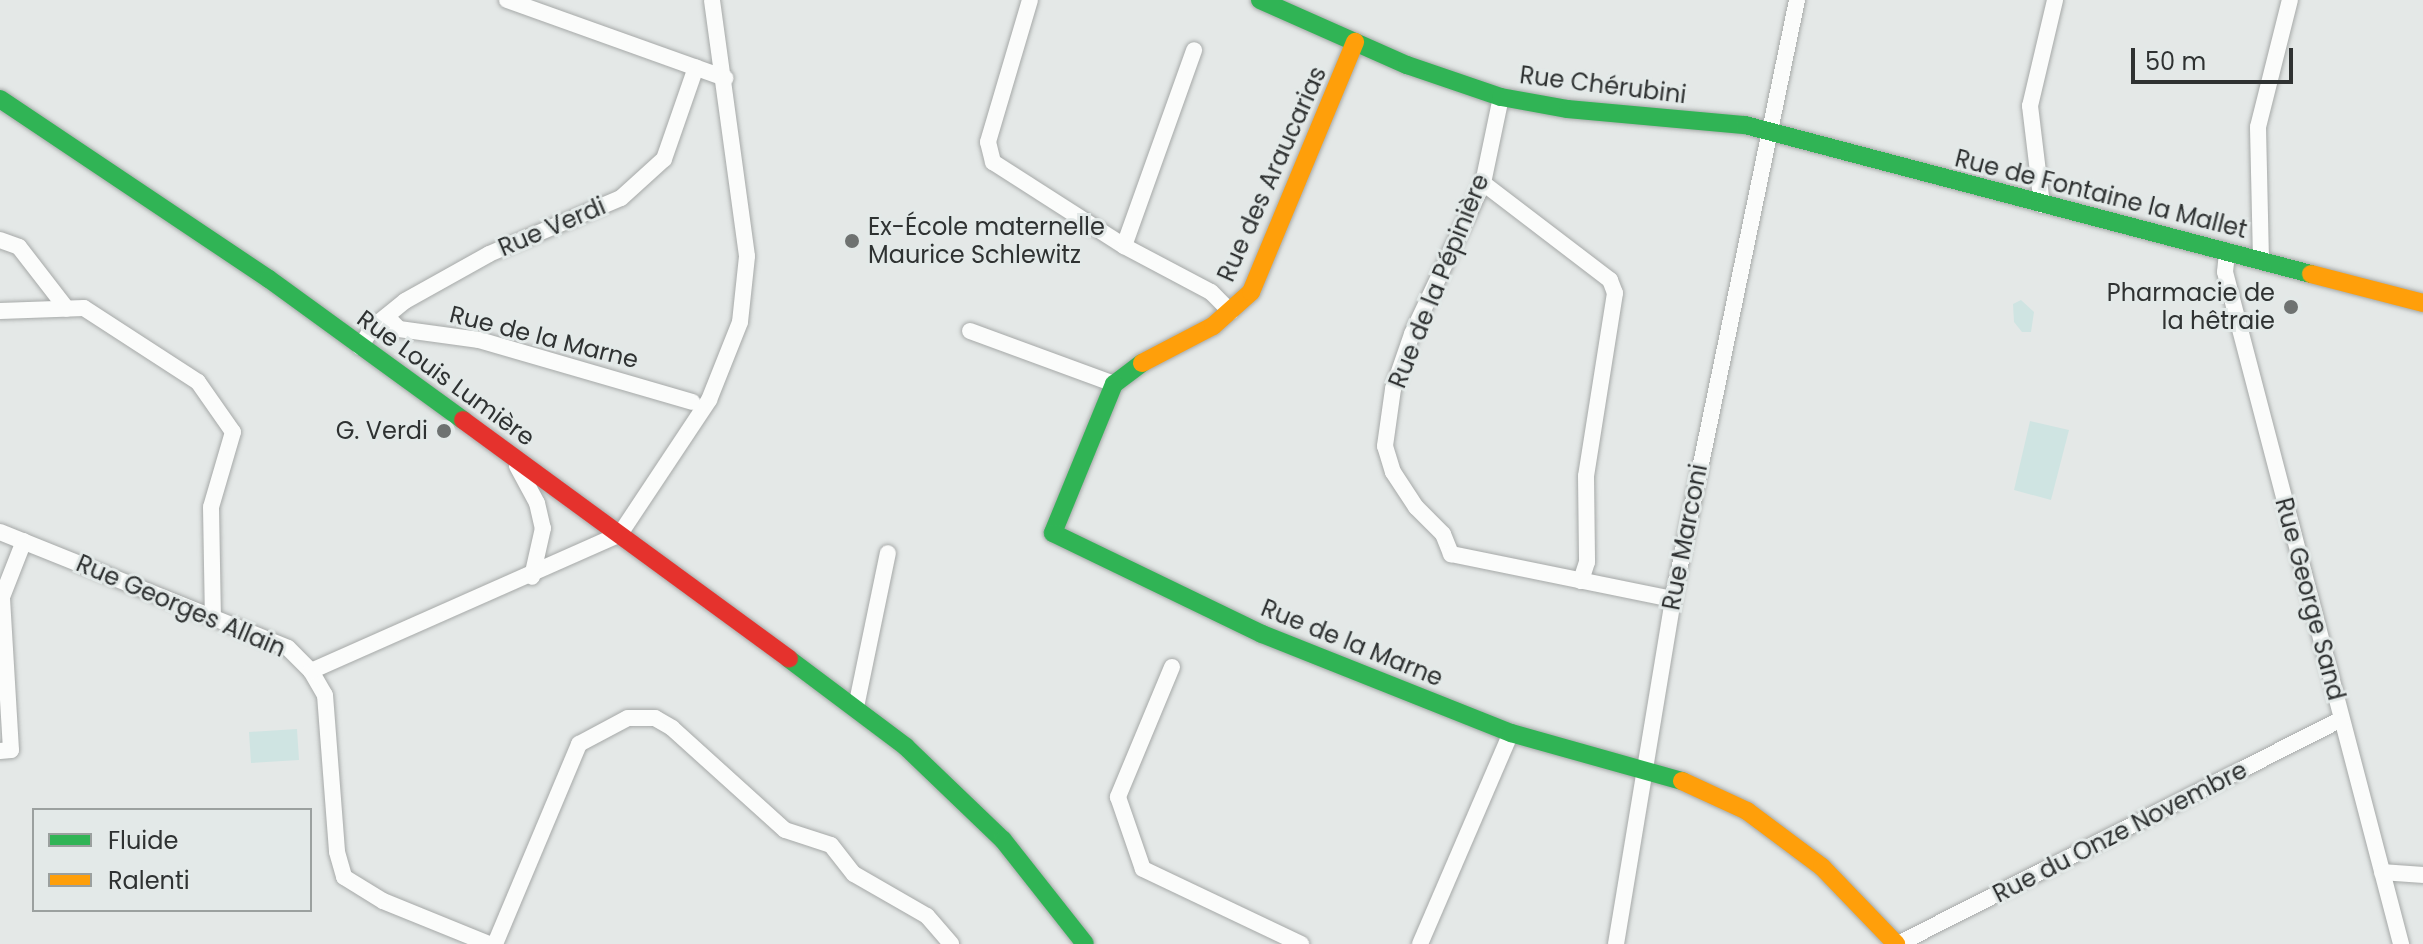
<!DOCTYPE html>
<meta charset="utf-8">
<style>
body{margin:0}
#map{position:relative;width:2423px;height:944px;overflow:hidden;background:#e4e8e7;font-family:Poppins,sans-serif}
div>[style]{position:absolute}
.green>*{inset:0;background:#cfe4e2}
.roads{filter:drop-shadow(0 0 2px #a6a9a8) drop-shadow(0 0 2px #a6a9a8)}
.street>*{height:16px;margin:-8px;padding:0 8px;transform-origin:8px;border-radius:8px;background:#fbfcfb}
.fast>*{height:18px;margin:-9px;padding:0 9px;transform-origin:9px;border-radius:9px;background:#30b455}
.slow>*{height:18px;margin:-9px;padding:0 9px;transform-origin:9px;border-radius:9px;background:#ff9f0a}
.jam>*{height:18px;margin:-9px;padding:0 9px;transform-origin:9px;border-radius:9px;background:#e5322d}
.dots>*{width:22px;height:22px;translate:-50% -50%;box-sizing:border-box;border:4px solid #e3e9e8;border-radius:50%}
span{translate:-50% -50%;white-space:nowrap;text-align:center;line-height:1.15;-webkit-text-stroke:6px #e3e9e8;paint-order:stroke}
.street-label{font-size:24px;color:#2f3232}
.poi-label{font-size:24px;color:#2f3232}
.left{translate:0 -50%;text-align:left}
.right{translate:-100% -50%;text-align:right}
.legend{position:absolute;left:32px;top:808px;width:280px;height:104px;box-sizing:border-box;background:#e3e9e8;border:2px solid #9ba09f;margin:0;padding:10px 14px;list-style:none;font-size:24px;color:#2f3232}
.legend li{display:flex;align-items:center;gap:16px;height:40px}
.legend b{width:40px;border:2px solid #9ba09f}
.scale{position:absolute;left:2131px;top:48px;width:162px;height:36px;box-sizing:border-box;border:4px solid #2f3232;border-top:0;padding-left:10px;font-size:24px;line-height:28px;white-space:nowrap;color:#2f3232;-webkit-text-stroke:6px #e3e9e8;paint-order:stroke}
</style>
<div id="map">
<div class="green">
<div style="clip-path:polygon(2021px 300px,2034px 312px,2031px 332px,2022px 332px,2014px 322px,2013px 304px)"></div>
<div style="clip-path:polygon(2030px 421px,2069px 430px,2051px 500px,2014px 490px)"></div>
<div style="clip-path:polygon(297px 729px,299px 760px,251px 763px,249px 732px)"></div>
</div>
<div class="roads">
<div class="street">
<div style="left:507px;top:0;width:232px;rotate:19.7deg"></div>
<div style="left:1030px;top:0;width:148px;rotate:106.5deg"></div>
<div style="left:988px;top:142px;width:21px;rotate:76deg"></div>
<div style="left:993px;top:162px;width:156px;rotate:32.7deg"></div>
<div style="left:1124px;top:246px;width:98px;rotate:27.9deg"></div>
<div style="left:1211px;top:292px;width:28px;rotate:45deg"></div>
<div style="left:1501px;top:97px;width:88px;rotate:101.8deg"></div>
<div style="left:1483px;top:183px;width:167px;rotate:115.2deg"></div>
<div style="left:1412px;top:334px;width:58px;rotate:109.1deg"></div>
<div style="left:1393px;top:389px;width:58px;rotate:98deg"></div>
<div style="left:1385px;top:446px;width:27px;rotate:73deg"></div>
<div style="left:1393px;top:472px;width:42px;rotate:56.7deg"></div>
<div style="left:1416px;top:507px;width:38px;rotate:45deg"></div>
<div style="left:1443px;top:534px;width:22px;rotate:68deg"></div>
<div style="left:1451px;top:554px;width:227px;rotate:11.5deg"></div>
<div style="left:1483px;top:183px;width:160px;rotate:37.4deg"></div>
<div style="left:1610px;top:280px;width:14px;rotate:69deg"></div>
<div style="left:1615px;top:293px;width:185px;rotate:99deg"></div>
<div style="left:1586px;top:476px;width:86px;rotate:89.3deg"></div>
<div style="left:1587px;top:562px;width:20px;rotate:108deg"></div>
<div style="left:2042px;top:205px;width:100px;rotate:-96.9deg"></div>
<div style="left:2030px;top:106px;width:109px;rotate:-76.7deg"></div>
<div style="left:0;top:240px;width:20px;rotate:20deg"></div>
<div style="left:19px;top:247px;width:78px;rotate:52.3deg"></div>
<div style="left:1124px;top:246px;width:208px;rotate:-70.3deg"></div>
<div style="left:2227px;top:253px;width:19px;rotate:96deg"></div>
<div style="left:2225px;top:272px;width:695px;rotate:75.32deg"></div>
<div style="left:2261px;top:260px;width:133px;rotate:-91.3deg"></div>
<div style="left:2258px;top:127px;width:131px;rotate:-75.9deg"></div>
<div style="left:0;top:311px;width:84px;rotate:-2deg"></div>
<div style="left:84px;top:308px;width:136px;rotate:33deg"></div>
<div style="left:198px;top:382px;width:61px;rotate:55deg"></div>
<div style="left:233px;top:432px;width:78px;rotate:106.3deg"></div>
<div style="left:211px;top:507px;width:110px;rotate:89deg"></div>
<div style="left:387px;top:317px;width:17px;rotate:45deg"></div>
<div style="left:399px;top:329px;width:81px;rotate:7.8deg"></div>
<div style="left:479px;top:340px;width:222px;rotate:16.2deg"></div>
<div style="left:970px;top:331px;width:153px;rotate:20.2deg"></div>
<div style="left:360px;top:347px;width:24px;rotate:-57deg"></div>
<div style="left:373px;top:327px;width:41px;rotate:-39.1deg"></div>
<div style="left:405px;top:301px;width:96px;rotate:-29.2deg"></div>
<div style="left:489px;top:254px;width:143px;rotate:-23deg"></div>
<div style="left:621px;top:198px;width:58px;rotate:-42.2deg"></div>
<div style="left:664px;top:159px;width:97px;rotate:-70.8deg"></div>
<div style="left:517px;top:466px;width:42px;rotate:61.6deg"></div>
<div style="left:537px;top:503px;width:26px;rotate:77deg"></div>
<div style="left:543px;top:528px;width:50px;rotate:102.7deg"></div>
<div style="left:0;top:532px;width:310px;rotate:21.9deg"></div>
<div style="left:288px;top:648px;width:33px;rotate:45deg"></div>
<div style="left:311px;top:671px;width:28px;rotate:60deg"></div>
<div style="left:325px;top:695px;width:157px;rotate:85.6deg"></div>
<div style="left:337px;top:852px;width:26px;rotate:74deg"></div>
<div style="left:344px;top:877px;width:46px;rotate:31.6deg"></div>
<div style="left:383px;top:901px;width:114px;rotate:22.1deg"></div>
<div style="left:1172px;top:667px;width:141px;rotate:112.6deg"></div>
<div style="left:1118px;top:797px;width:76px;rotate:70.9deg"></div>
<div style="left:1143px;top:869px;width:175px;rotate:25.4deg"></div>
<div style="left:311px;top:671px;width:338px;rotate:-23.9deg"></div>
<div style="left:620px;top:534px;width:161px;rotate:-56.4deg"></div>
<div style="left:709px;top:400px;width:84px;rotate:-68.3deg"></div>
<div style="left:740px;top:322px;width:66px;rotate:-83.9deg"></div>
<div style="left:747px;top:256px;width:258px;rotate:-97.8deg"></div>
<div style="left:856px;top:707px;width:157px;rotate:-78.3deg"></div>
<div style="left:0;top:751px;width:11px;rotate:-5deg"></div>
<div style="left:11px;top:750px;width:153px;rotate:-93.4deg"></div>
<div style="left:2px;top:597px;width:60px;rotate:-68.6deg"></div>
<div style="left:2382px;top:872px;width:41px;rotate:4.2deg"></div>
<div style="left:495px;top:944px;width:217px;rotate:-67.2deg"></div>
<div style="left:579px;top:744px;width:55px;rotate:-28deg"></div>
<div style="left:628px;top:718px;width:27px"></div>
<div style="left:655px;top:718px;width:20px;rotate:30deg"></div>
<div style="left:672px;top:728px;width:152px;rotate:42.1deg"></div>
<div style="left:785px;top:830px;width:48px;rotate:18.1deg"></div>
<div style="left:831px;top:845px;width:37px;rotate:52deg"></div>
<div style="left:854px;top:874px;width:84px;rotate:29.9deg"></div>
<div style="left:927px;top:916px;width:37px;rotate:49deg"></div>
<div style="left:1420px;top:944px;width:230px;rotate:-66.7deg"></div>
<div style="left:1616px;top:944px;width:350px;rotate:-80.6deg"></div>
<div style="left:1673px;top:599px;width:612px;rotate:-78.3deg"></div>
<div style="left:1898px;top:944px;width:497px;rotate:-26.9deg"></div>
</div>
<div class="fast">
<div style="left:1260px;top:0;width:161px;rotate:23.9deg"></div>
<div style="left:1407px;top:65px;width:99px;rotate:18.8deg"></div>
<div style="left:1501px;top:97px;width:68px;rotate:10.2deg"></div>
<div style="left:1568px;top:109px;width:178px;rotate:5.2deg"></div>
<div style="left:1745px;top:125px;width:585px;rotate:14.75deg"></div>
<div style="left:0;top:99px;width:324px;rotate:33.8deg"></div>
<div style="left:269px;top:279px;width:240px;rotate:36deg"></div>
<div style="left:1142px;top:363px;width:35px;rotate:143deg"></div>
<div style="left:1114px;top:384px;width:161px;rotate:112.3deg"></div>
<div style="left:1053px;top:533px;width:232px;rotate:25.8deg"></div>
<div style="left:1262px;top:634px;width:268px;rotate:21.7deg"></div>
<div style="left:1511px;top:733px;width:178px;rotate:15.7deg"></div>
<div style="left:789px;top:659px;width:146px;rotate:36.9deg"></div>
<div style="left:906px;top:747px;width:134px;rotate:43.8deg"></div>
<div style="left:1003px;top:840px;width:132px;rotate:51.7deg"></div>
</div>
<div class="slow">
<div style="left:2311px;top:274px;width:116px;rotate:14.5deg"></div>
<div style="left:1142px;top:363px;width:80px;rotate:-27.5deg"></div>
<div style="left:1213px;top:326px;width:51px;rotate:-41.8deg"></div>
<div style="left:1251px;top:292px;width:271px;rotate:-67.4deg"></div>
<div style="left:1682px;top:781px;width:72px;rotate:24.8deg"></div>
<div style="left:1747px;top:811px;width:94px;rotate:36.7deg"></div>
<div style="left:1822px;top:867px;width:107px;rotate:46.1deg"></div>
</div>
<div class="jam">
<div style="left:463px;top:420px;width:404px;rotate:36.2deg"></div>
</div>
</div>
<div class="dots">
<div style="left:852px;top:241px;background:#6e7271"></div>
<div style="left:2291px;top:307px;background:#6e7271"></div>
<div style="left:444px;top:431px;background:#6e7271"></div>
</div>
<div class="street-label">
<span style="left:1603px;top:85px;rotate:7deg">Rue Chérubini</span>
<span style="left:1272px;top:174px;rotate:-66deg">Rue des Araucarias</span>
<span style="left:2101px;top:194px;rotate:14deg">Rue de Fontaine la Mallet</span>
<span style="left:552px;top:227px;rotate:-23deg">Rue Verdi</span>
<span style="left:1439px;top:281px;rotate:-68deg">Rue de la Pépinière</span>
<span style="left:544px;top:337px;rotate:14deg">Rue de la Marne</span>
<span style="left:446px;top:378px;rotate:36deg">Rue Louis Lumière</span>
<span style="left:1685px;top:537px;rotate:-79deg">Rue Marconi</span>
<span style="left:2310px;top:599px;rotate:75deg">Rue George Sand</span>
<span style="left:181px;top:606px;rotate:23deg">Rue Georges Allain</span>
<span style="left:1352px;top:643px;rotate:22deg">Rue de la Marne</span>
<span style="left:2120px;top:832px;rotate:-27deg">Rue du Onze Novembre</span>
</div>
<div class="poi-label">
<span class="left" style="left:868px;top:241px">Ex-École maternelle<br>Maurice Schlewitz</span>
<span class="right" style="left:2275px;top:307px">Pharmacie de<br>la hêtraie</span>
<span class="right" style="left:428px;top:431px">G. Verdi</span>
</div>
<ul class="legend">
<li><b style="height:10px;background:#30b455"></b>Fluide</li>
<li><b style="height:10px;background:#ff9f0a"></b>Ralenti</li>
</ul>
<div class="scale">50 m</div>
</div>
